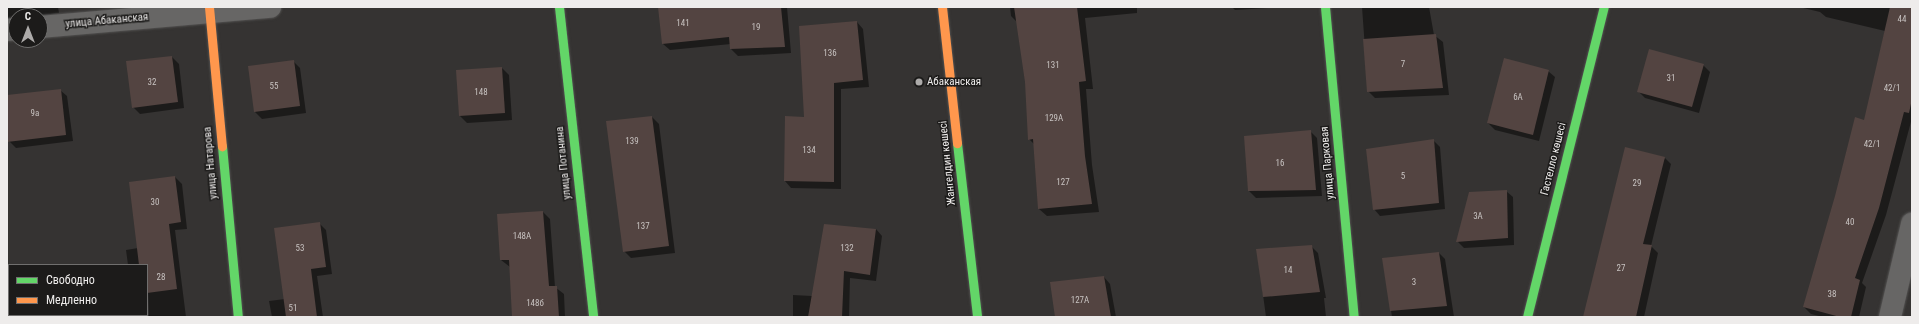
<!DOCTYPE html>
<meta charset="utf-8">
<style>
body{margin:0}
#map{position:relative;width:1919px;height:324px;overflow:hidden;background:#353332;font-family:"Roboto Condensed",sans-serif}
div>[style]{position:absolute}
.shadow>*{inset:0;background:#0007}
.building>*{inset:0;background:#534441}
.roads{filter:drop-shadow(0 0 1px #535251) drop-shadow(0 0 1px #535251)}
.street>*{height:22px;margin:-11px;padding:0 11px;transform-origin:11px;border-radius:11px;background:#676665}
.fast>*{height:9px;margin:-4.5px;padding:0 4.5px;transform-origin:4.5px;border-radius:4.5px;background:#63d668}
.slow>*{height:9px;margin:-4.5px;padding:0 4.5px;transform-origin:4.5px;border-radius:4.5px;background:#ff974d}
.dots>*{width:11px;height:11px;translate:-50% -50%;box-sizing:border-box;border:2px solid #1c1b1a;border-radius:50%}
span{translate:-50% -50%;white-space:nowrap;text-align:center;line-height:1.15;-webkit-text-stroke:3px #1c1b1a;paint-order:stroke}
.number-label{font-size:9px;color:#c7c2c0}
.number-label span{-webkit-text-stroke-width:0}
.street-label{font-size:11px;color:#eeeceb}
.poi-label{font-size:11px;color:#eeeceb}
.left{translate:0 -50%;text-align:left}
.frame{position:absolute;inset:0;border:8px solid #eeeceb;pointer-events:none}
.legend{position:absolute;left:8px;top:264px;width:140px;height:52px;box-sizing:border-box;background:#1c1b1a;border:1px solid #706f6e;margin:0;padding:5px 7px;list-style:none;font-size:12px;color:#eeeceb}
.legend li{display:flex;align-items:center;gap:8px;height:20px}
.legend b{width:20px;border:1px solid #706f6e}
.north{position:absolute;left:8px;top:8px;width:40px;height:40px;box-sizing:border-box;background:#1c1b1a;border:1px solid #706f6e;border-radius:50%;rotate:0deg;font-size:11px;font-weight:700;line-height:16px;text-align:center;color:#eeeceb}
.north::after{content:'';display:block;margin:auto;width:14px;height:18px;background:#adabaa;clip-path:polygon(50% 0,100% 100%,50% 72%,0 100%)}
</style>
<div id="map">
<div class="shadow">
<div style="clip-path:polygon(7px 7px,58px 7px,59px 13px,7px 19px)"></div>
<div style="clip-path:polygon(659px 7px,787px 7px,791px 53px,738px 56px,731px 49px,731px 44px,670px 50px,663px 44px)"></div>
<div style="clip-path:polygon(1010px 7px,1137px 7px,1137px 13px,1085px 18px,1093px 89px,1086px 89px,1092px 165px,1099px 212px,1047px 216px,1039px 209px,1035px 145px,1029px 139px,1026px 82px,1017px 22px,1011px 16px)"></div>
<div style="clip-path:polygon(1232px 7px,1285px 7px,1235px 10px)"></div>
<div style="clip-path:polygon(1362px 7px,1429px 7px,1434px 35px,1443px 42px,1449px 95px,1375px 98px,1368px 91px)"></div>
<div style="clip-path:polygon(1799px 7px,1912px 7px,1912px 118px,1886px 215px,1862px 283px,1866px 287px,1859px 317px,1823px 317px,1811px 314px,1804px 307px,1865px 121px,1885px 31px,1826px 17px,1820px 12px)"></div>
<div style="clip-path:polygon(857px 22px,863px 29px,869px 87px,841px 89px,841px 189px,791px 188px,785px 181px,805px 118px)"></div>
<div style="clip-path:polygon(172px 57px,179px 64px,184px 108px,140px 114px,133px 107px)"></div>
<div style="clip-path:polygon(293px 61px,300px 68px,306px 113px,262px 119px,255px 112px)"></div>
<div style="clip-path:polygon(1703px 65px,1710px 72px,1699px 113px,1645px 98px,1638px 91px)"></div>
<div style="clip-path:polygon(502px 68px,509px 75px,512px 120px,467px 123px,460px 116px)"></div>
<div style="clip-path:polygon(1548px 71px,1555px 77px,1539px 141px,1495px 130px,1488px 123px)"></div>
<div style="clip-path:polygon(60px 90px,67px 96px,73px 141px,16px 148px,9px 141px,7px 96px)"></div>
<div style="clip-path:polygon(652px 117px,659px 124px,675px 253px,631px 258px,624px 251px)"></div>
<div style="clip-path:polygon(1310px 131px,1317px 138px,1322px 196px,1256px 198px,1249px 191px)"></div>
<div style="clip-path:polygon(1433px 140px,1440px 147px,1445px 209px,1380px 216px,1374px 209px)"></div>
<div style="clip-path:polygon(1665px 158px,1671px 164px,1651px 246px,1658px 253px,1644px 317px,1584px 317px)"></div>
<div style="clip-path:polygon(175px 177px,182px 184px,187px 229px,175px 230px,186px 317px,149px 317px,147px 265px,128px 265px,126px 250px,138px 248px)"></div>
<div style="clip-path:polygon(1506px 191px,1513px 197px,1514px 245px,1464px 248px,1458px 242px)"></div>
<div style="clip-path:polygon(543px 212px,550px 219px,555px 287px,564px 294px,565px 317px,513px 317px,510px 267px,501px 260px)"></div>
<div style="clip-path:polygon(319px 223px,326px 230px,332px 274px,317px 276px,323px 317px,272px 317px,269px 301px,285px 299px)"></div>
<div style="clip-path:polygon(876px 229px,882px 236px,876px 281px,850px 278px,849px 317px,793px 317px,793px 295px,812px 296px)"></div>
<div style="clip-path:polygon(1311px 246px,1318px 253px,1326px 298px,1324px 298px,1326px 317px,1266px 317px,1257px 250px)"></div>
<div style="clip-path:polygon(1439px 253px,1445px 259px,1454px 317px,1392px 317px,1383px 259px)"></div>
<div style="clip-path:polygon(1104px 277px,1110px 284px,1116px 317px,1056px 317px)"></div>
</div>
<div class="building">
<div style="clip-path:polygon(658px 7px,781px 7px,785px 47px,730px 49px,729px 37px,662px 44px)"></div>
<div style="clip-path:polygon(1014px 7px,1077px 7px,1086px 81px,1079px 82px,1085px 156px,1092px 204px,1038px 209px,1033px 139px,1028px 140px,1025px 82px)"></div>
<div style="clip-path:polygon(1890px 7px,1912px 7px,1912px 99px,1909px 113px,1904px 112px,1879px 208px,1855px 278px,1860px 280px,1851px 317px,1840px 317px,1803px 307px,1835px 196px,1855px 117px,1864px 120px)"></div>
<div style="clip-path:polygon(857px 21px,863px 80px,834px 83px,834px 182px,784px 181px,785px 116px,804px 117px,799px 26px)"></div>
<div style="clip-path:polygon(1436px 34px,1443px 88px,1367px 92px,1363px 39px)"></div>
<div style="clip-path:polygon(1649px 49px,1704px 64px,1692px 107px,1637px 92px)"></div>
<div style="clip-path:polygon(172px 56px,178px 102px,132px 108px,126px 61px)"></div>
<div style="clip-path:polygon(1504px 58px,1549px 70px,1533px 135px,1487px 123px)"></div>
<div style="clip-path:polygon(294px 60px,300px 106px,254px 112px,248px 66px)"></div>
<div style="clip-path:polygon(502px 67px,505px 113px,459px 116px,456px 70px)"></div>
<div style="clip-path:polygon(61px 89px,66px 135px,7px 142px,7px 95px)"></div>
<div style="clip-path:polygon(652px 116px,669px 246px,623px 252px,606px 121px)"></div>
<div style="clip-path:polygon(1311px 130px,1316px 190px,1248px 191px,1244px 136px)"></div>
<div style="clip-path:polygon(1434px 139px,1439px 203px,1373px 210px,1366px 149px)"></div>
<div style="clip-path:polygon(1625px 147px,1665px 157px,1643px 244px,1652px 245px,1636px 317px,1583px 317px)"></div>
<div style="clip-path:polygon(175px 176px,181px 222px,169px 224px,177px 289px,147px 293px,147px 265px,139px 265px,129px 182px)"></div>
<div style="clip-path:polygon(1507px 190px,1508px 238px,1456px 242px,1469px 192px)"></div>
<div style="clip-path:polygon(543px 211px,549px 286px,557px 286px,559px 317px,512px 317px,509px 260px,500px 260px,497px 214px)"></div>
<div style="clip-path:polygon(320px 222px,326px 267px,311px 269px,317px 317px,286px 317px,274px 228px)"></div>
<div style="clip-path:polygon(824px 224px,876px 229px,870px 275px,844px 271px,842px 317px,808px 317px)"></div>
<div style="clip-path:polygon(1312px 245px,1320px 292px,1263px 297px,1256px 249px)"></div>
<div style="clip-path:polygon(1439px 252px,1447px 306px,1390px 311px,1382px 258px)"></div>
<div style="clip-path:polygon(1104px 276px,1111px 317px,1055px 317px,1050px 282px)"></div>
</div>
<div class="roads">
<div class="street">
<div style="left:40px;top:27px;width:231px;rotate:-5deg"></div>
<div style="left:7px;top:30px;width:9px;rotate:-6deg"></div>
<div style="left:1890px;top:317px;width:96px;rotate:-76.7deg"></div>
</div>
<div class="fast">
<div style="left:559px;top:7px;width:312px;rotate:83.7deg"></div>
<div style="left:1325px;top:7px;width:311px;rotate:84.7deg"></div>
<div style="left:957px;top:143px;width:175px;rotate:83.4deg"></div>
<div style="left:222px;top:146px;width:172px;rotate:84.7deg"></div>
<div style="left:1527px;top:317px;width:319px;rotate:-76.1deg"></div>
</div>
<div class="slow">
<div style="left:209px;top:7px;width:140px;rotate:84.7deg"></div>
<div style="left:942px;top:7px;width:137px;rotate:83.7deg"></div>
</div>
</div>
<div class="dots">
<div style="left:919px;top:82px;background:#adabaa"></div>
</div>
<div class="number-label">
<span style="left:1902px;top:19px">44</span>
<span style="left:683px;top:23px">141</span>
<span style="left:756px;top:27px">19</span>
<span style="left:830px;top:53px">136</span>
<span style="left:1403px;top:64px">7</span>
<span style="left:1053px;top:65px">131</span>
<span style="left:1671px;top:78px">31</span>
<span style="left:152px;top:82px">32</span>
<span style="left:274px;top:86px">55</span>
<span style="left:1892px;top:88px">42/1</span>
<span style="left:481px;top:92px">148</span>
<span style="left:1518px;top:97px">6А</span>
<span style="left:35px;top:113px">9а</span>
<span style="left:1054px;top:118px">129А</span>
<span style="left:632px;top:141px">139</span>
<span style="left:1872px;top:144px">42/1</span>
<span style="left:809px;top:150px">134</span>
<span style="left:1280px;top:163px">16</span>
<span style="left:1403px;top:176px">5</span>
<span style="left:1063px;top:182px">127</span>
<span style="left:1637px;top:183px">29</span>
<span style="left:155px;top:202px">30</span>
<span style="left:1478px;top:216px">3А</span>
<span style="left:1850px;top:222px">40</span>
<span style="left:643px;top:226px">137</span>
<span style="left:522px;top:236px">148А</span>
<span style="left:300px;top:248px">53</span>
<span style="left:847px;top:248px">132</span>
<span style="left:1621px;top:268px">27</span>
<span style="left:1288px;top:270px">14</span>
<span style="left:161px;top:277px">28</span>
<span style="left:1414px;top:282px">3</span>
<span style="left:1832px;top:294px">38</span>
<span style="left:1080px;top:300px">127А</span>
<span style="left:535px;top:303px">148б</span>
<span style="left:293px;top:308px">51</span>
</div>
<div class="street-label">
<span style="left:107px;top:21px;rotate:-5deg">улица Абаканская</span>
<span style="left:1554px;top:159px;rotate:-76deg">Гастелло көшесі</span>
<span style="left:211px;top:163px;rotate:-95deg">улица Натарова</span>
<span style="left:564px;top:163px;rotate:-96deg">улица Потанина</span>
<span style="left:948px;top:163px;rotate:-96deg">Жангелдин көшесі</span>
<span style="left:1328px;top:163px;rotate:-95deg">улица Парковая</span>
</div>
<div class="poi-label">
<span class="left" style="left:927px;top:82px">Абаканская</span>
</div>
<div class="frame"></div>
<ul class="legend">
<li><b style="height:5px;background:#63d668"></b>Свободно</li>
<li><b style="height:5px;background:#ff974d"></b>Медленно</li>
</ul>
<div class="north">С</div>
</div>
